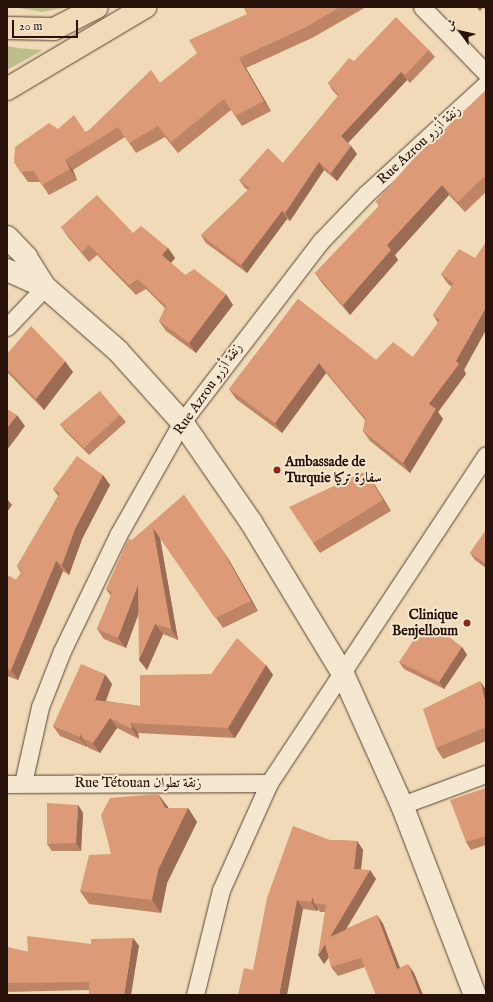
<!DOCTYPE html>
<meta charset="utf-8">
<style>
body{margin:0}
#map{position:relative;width:493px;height:1002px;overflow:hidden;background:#f0dab7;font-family:"IM FELL English",Amiri,serif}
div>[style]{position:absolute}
.green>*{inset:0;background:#bdbe8c}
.roads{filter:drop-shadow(0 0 1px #594334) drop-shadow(0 0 1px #594334)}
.street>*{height:17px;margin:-8.5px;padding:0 8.5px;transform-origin:8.5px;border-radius:8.5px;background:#f5e7d0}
.secondary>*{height:22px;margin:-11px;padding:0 11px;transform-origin:11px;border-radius:11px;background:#f5e7d0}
.primary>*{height:22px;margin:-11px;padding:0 11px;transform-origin:11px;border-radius:11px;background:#f0dab7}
.wall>*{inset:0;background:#bd8565}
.shaded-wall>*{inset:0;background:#9a6c53}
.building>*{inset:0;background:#dc9b76}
.dots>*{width:11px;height:11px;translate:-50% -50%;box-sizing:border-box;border:2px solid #f5e7d0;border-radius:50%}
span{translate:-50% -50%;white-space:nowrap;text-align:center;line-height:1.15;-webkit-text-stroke:4px #f5e7d0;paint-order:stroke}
.street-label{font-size:14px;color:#271109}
.poi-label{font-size:14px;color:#271109;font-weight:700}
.left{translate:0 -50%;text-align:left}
.right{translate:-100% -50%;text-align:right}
.frame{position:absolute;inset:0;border:8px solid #271109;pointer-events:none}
.north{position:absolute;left:441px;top:12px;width:40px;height:40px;-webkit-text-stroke:3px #f5e7d0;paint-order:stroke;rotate:304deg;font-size:11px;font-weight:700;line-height:16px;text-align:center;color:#271109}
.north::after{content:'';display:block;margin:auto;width:14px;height:18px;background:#271109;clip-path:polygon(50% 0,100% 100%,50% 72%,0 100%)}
.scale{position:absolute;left:12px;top:20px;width:66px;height:18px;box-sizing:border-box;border:2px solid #271109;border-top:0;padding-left:5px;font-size:12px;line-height:14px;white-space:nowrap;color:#271109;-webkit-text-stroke:3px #f5e7d0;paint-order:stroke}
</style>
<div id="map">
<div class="green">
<div style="clip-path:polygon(14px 7px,68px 7px,42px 12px)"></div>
<div style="clip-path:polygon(7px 46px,18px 48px,43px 50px,7px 70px)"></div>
</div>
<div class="roads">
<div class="street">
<div style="left:422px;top:7px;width:92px;rotate:45.9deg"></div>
<div style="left:7px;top:327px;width:55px;rotate:-46.5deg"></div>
<div style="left:23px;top:783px;width:78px;rotate:-77.4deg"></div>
<div style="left:40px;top:707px;width:60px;rotate:-68.6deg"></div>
<div style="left:62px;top:651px;width:129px;rotate:-64.2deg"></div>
<div style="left:118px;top:535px;width:130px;rotate:-60.5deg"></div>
<div style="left:182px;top:422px;width:228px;rotate:-52.5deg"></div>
<div style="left:321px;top:241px;width:65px;rotate:-46.2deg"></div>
<div style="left:366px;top:194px;width:163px;rotate:-42.5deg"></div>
<div style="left:7px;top:784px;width:262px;rotate:-0.2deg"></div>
<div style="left:402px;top:805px;width:90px;rotate:-20.3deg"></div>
<div style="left:195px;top:995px;width:108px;rotate:-76.1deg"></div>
<div style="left:221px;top:890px;width:117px;rotate:-65.8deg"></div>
<div style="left:269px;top:783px;width:393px;rotate:-56.5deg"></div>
</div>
<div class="secondary">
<div style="left:7px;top:237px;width:28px;rotate:46deg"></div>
<div style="left:26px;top:257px;width:36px;rotate:58deg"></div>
<div style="left:7px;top:270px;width:42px;rotate:24.1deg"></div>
<div style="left:45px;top:287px;width:97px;rotate:41.2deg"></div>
<div style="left:118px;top:351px;width:96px;rotate:48deg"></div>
<div style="left:182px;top:422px;width:121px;rotate:55.4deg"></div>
<div style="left:251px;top:522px;width:178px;rotate:58.8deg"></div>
<div style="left:343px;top:674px;width:144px;rotate:65.8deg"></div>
<div style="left:402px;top:805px;width:204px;rotate:69deg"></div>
</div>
<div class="primary">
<div style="left:7px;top:28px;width:47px;rotate:1.2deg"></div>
<div style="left:54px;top:29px;width:48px;rotate:-27.1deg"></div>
<div style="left:7px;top:89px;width:161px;rotate:-30.7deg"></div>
</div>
</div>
<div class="wall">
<div style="clip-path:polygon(244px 7px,366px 7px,312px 38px,246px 68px,271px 111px,242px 126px,231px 110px,178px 153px,165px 137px,136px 153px,125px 137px,73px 170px,77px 180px,49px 195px,40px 182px,28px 182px,14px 162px,58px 129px,86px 132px,160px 83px,247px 14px)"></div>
<div style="clip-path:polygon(476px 7px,486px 7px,486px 11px,483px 7px,480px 11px)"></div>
<div style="clip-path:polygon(429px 50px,435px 57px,410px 83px,407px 80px,348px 143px,351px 146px,357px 154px,337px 181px,324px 170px,290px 221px,287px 219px,247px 273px,206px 243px,201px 235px,248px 190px,245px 188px,239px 180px,283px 163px,338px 96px,333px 91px,328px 83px,354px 61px)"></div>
<div style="clip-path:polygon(486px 90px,486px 192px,465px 212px,449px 195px,395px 255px,398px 260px,350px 315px,322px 283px,315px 273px,379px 206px,376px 201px)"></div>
<div style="clip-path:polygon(61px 227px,133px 233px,168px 248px,175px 258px,171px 263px,185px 275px,233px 305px,196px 353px,166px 331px,159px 321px,165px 308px,146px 289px,136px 295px,97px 255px,89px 262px,68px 237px)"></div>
<div style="clip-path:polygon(475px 258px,464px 370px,466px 374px,438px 412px,443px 419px,410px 473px,370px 441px,363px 431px,365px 420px,326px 373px,282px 433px,236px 399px,229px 389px,298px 299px,376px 360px,413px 357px,438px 323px,433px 315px,452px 287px,448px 284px,441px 274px)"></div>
<div style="clip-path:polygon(7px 354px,73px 372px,44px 410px,7px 372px)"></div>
<div style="clip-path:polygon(120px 415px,126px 422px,89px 455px,65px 431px,60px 424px)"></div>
<div style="clip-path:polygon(366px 471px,373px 482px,391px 511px,320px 553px,313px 543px)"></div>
<div style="clip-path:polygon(103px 475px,110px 485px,82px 539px,69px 575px,63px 571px,18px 680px,7px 676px,7px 575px,16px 580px,21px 573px,17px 566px,58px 496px,53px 489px)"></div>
<div style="clip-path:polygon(184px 495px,229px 560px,258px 611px,223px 628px,160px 538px,178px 640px,163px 634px,147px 670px,139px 660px,139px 613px,126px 648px,104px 639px,97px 629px,111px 596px,106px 589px,132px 540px)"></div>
<div style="clip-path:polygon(486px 530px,486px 568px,475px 560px,470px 553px)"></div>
<div style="clip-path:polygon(462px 647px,467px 655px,444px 689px,404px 669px,399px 662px)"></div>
<div style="clip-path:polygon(266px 665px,273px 675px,235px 738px,138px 733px,139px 739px,117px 728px,100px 753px,89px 748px,87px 746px,87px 747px,60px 736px,53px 726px,112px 684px,106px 701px,140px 706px,211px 674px)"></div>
<div style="clip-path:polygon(486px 690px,486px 741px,443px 759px,436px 748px)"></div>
<div style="clip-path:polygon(486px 788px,486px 845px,471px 850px,466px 842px)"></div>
<div style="clip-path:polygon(158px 794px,168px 808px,188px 808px,197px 822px,167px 883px,161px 913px,89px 904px,80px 891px,111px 854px)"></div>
<div style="clip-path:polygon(78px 805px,83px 813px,81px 851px,52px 851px,47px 844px)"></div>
<div style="clip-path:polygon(330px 840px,357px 841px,363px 850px,361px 870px,376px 879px,346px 929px,377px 915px,383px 924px,400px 968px,414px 973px,423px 995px,376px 995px,365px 967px,338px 976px,331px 967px,329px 957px,324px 964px,325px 912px,320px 912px,318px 909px,317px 911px,303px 909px,253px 970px)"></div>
<div style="clip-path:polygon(133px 938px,139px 946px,89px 990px,7px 992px,7px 995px,7px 947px,28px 952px,91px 944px)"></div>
</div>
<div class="shaded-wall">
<div style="clip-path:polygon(477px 7px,483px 7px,480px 11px)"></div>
<div style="clip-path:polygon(239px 58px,246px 68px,271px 111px,264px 101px)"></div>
<div style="clip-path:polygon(401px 72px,407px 80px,347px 144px,341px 136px)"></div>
<div style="clip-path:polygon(351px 146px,357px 154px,337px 181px,331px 173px)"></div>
<div style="clip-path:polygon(65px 160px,73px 170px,77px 180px,70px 169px)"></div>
<div style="clip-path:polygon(319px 162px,324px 170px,290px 221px,285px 213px)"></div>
<div style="clip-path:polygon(442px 185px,449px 195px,395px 255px,398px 260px,350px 315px,343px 305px,387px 245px)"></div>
<div style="clip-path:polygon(282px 211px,287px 219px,247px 273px,241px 265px)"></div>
<div style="clip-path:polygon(168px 248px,175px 258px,169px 265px,162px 255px)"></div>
<div style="clip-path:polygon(226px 294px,233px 305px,196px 353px,189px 343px)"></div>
<div style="clip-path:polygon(486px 307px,486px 330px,464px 370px,466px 374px,438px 412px,443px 419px,410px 473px,403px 463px,429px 404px,456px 361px)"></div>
<div style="clip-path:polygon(65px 361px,73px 372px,44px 410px,36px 399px)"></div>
<div style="clip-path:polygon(319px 363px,326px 373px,282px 433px,275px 423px)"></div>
<div style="clip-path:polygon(17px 415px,25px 426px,7px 450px,7px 428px)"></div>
<div style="clip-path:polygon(366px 471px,373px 482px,391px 511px,383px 500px)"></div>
<div style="clip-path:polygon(103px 475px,110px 485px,82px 539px,69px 575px,62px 565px,75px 529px)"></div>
<div style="clip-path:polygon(7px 499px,12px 505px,7px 512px)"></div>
<div style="clip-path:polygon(153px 528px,160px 538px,178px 640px,171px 629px)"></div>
<div style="clip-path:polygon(222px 549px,229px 560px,258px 611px,251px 601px)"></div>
<div style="clip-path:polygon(56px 561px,63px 571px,18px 680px,11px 670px)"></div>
<div style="clip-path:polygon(138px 585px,145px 595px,126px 648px,118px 638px)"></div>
<div style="clip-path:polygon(155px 624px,163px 634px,147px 670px,139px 660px)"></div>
<div style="clip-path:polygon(462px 647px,467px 655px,444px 689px,439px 682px)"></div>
<div style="clip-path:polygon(266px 665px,273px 675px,235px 738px,228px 728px)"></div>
<div style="clip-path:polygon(105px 674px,112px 684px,102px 710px,95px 700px)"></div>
<div style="clip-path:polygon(480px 681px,486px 690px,486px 704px)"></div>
<div style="clip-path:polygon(110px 718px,117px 728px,100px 753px,93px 743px)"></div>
<div style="clip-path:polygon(131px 723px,138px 733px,139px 739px,132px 729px)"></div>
<div style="clip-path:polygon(81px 733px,82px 738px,87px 746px,87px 747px,80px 737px)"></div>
<div style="clip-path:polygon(158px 794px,168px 807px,175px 821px,165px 808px)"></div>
<div style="clip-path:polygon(78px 805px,83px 813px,81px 851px,76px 843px)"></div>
<div style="clip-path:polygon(188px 808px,197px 822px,167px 883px,161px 913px,152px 900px,158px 870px)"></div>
<div style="clip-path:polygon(357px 841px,363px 850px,360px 878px,354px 869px)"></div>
<div style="clip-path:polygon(370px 870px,376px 879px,336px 946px,330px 937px)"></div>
<div style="clip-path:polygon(313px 897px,314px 903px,318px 909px,317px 911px,311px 902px)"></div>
<div style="clip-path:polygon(297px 900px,303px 909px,287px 995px,279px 995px)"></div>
<div style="clip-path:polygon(377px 915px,383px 924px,404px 978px,397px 969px)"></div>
<div style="clip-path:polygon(133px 938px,139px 946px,131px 995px,124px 995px)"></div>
<div style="clip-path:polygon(325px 944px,332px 953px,324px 964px,318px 955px)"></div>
<div style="clip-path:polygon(408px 964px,414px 973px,423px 995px,420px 995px)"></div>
</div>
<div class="building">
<div style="clip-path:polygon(244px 7px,340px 7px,304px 28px,239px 58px,264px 101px,235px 116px,224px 99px,171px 142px,158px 126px,129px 143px,118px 127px,65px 160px,70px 169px,42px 185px,34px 171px,20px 172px,14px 162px,15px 147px,49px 123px,58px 129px,74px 115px,86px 133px,151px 70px,160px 83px,197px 53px,189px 40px,247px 14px)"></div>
<div style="clip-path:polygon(396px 17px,429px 50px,405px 75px,401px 72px,341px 136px,351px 146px,331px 173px,319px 162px,285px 213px,282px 211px,241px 265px,201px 235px,250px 188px,239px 180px,268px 148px,283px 163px,339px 95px,328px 83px,349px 58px,354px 61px)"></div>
<div style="clip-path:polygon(486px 90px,486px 175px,458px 202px,442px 185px,387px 245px,391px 250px,343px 305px,315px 273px,380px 205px,376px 201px,415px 157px)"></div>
<div style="clip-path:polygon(97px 195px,133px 233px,141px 226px,168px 248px,162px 255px,185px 275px,194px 269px,226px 294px,189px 343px,159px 321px,166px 306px,138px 279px,129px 285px,89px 245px,82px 252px,61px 227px)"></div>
<div style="clip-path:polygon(486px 242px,486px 307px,456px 361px,459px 364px,429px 404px,436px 409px,403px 463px,363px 431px,366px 419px,319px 363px,275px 423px,229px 389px,298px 299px,376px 360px,393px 342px,413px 357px,440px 320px,433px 315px,454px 283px,441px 274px,459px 249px,475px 258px)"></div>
<div style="clip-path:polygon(31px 326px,65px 361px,36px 399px,7px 369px,7px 354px)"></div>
<div style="clip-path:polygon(100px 391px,120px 415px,84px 448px,60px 424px)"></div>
<div style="clip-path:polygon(7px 409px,17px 415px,7px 428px)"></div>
<div style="clip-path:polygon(77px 456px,103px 475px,75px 529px,62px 565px,56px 561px,11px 670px,7px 669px,7px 575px,16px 580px,22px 571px,17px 566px,60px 493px,53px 489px)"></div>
<div style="clip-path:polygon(366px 471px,383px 500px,313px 543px,289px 507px)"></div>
<div style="clip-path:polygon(184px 495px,222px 549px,251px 601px,215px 618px,153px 528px,171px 629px,155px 624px,139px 660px,138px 585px,118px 638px,97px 629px,112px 592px,106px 589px,128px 539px,132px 540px)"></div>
<div style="clip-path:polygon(486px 530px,486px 564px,470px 553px)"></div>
<div style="clip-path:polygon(427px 620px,462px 647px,439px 682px,399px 662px)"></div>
<div style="clip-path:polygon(237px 638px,266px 665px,228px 728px,131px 723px,132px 729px,110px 718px,93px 743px,82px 738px,81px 733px,80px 737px,53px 726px,81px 664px,105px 674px,95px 700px,140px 706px,140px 675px,211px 674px)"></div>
<div style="clip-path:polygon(480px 681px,486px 704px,486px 727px,436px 748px,423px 709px)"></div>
<div style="clip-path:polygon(486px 788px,486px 836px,466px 842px,450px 800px)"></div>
<div style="clip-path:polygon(158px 794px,165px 808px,188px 808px,158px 870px,152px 900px,80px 891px,89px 855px,111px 854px,101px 815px,110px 798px)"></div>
<div style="clip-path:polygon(47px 803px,78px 805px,76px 843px,47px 844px)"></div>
<div style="clip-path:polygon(293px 826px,330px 840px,357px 841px,354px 869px,370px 870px,330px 937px,377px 915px,397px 969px,408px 964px,420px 995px,376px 995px,361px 958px,331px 967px,325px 944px,318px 955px,326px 905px,314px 903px,313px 897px,311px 902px,297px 900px,279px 995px,238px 995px,244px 968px,253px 970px,267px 898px)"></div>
<div style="clip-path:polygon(27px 936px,91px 944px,91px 939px,133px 938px,124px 995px,89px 995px,89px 982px,7px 983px,7px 947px,28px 952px)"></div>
</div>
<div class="dots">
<div style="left:277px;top:470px;background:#8f2418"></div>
<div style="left:467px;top:623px;background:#8f2418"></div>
</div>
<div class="street-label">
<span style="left:419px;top:145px;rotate:-43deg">Rue Azrou زنقة أزرو</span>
<span style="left:208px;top:389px;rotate:-55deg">Rue Azrou زنقة أزرو</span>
<span style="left:138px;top:783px">Rue Tétouan زنقة تطوان</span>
</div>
<div class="poi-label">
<span class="left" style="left:285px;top:470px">Ambassade de<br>Turquie سفارة تركيا</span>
<span class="right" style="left:458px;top:623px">Clinique<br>Benjelloum</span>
</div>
<div class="frame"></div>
<div class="north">ش</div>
<div class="scale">20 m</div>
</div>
